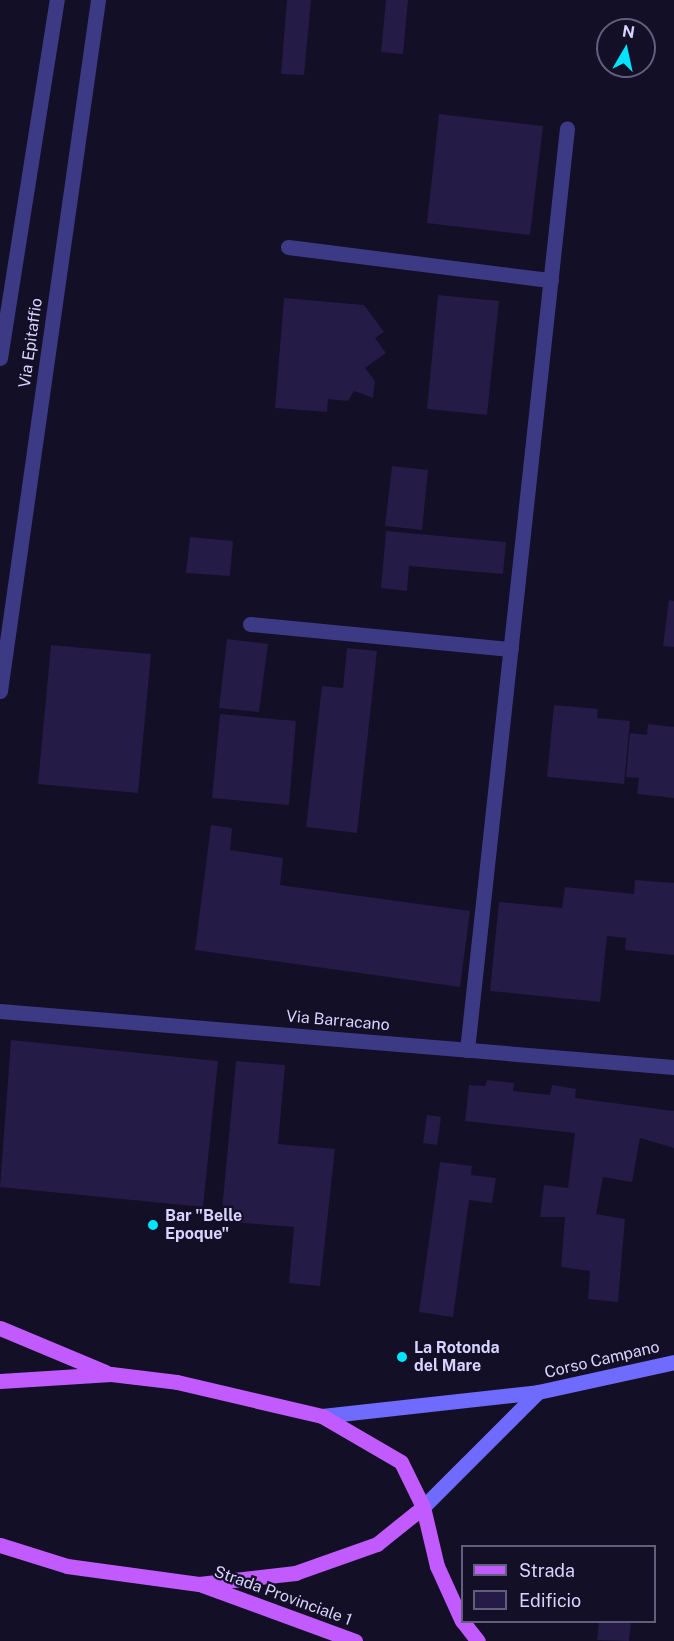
<!DOCTYPE html>
<style>
body{margin:0}
#map{position:relative;width:674px;height:1641px;overflow:hidden;background:#130f26;font-family:"Public Sans",sans-serif}
div>[style]{position:absolute}
.building>*{inset:0;background:#241b47}
.minor>*{height:15px;margin:-7.5px;padding:0 7.5px;transform-origin:7.5px;border-radius:7.5px;background:#3d3a85}
.tertiary>*{height:15px;margin:-7.5px;padding:0 7.5px;transform-origin:7.5px;border-radius:7.5px;background:#3d3a85}
.secondary>*{height:15px;margin:-7.5px;padding:0 7.5px;transform-origin:7.5px;border-radius:7.5px;background:#6f6bff}
.primary>*{height:15px;margin:-7.5px;padding:0 7.5px;transform-origin:7.5px;border-radius:7.5px;background:#c25bff}
.dots>*{width:16px;height:16px;translate:-50% -50%;box-sizing:border-box;border:3px solid #130f26;border-radius:50%}
span{translate:-50% -50%;white-space:nowrap;text-align:center;line-height:1.15;-webkit-text-stroke:4.5px #130f26;paint-order:stroke}
.street-label{font-size:16px;color:#d9d4ff}
.poi-label{font-size:16px;color:#d9d4ff;font-weight:700}
.left{translate:0 -50%;text-align:left}
.legend{position:absolute;left:461px;top:1545px;width:195px;height:78px;box-sizing:border-box;background:#130f26;border:2px solid #625e7d;margin:0;padding:8px 10px;list-style:none;font-size:18px;color:#d9d4ff}
.legend li{display:flex;align-items:center;gap:12px;height:30px}
.legend b{width:30px;border:2px solid #625e7d}
.north{position:absolute;left:596px;top:18px;width:60px;height:60px;box-sizing:border-box;background:#130f26;border:2px solid #625e7d;border-radius:50%;rotate:9deg;font-size:16px;font-weight:700;line-height:24px;text-align:center;color:#d9d4ff}
.north::after{content:'';display:block;margin:auto;width:21px;height:27px;background:#00e5ff;clip-path:polygon(50% 0,100% 100%,50% 72%,0 100%)}
</style>
<div id="map">
<div class="building">
<div style="clip-path:polygon(287px 0,311px 0,304px 75px,281px 74px)"></div>
<div style="clip-path:polygon(386px 0,408px 0,403px 54px,381px 52px)"></div>
<div style="clip-path:polygon(439px 114px,543px 126px,530px 235px,427px 223px)"></div>
<div style="clip-path:polygon(438px 295px,499px 301px,487px 415px,427px 409px)"></div>
<div style="clip-path:polygon(284px 298px,364px 305px,384px 332px,375px 338px,386px 353px,365px 368px,375px 381px,373px 398px,354px 391px,348px 401px,328px 399px,327px 412px,275px 408px)"></div>
<div style="clip-path:polygon(392px 466px,428px 470px,422px 530px,385px 526px)"></div>
<div style="clip-path:polygon(386px 531px,506px 542px,503px 574px,409px 566px,407px 591px,381px 588px)"></div>
<div style="clip-path:polygon(190px 537px,233px 541px,230px 576px,186px 573px)"></div>
<div style="clip-path:polygon(669px 600px,674px 601px,674px 647px,663px 646px)"></div>
<div style="clip-path:polygon(227px 639px,268px 644px,259px 712px,219px 708px)"></div>
<div style="clip-path:polygon(51px 645px,151px 654px,138px 793px,38px 784px)"></div>
<div style="clip-path:polygon(347px 648px,377px 651px,357px 833px,306px 827px,322px 686px,343px 688px)"></div>
<div style="clip-path:polygon(554px 705px,598px 709px,597px 718px,630px 721px,624px 784px,547px 777px)"></div>
<div style="clip-path:polygon(220px 714px,296px 721px,289px 805px,212px 798px)"></div>
<div style="clip-path:polygon(648px 724px,674px 727px,674px 798px,637px 794px,639px 778px,626px 777px,630px 733px,647px 735px)"></div>
<div style="clip-path:polygon(211px 825px,232px 828px,230px 850px,283px 858px,280px 885px,470px 911px,460px 987px,195px 950px)"></div>
<div style="clip-path:polygon(635px 880px,674px 883px,674px 955px,625px 950px,626px 938px,607px 936px,600px 1002px,490px 991px,499px 902px,562px 908px,565px 887px,634px 894px)"></div>
<div style="clip-path:polygon(11px 1040px,218px 1061px,203px 1207px,0 1187px)"></div>
<div style="clip-path:polygon(236px 1061px,285px 1065px,278px 1144px,335px 1149px,320px 1286px,289px 1283px,294px 1227px,221px 1221px)"></div>
<div style="clip-path:polygon(487px 1080px,514px 1083px,513px 1091px,550px 1095px,552px 1085px,576px 1089px,575px 1098px,674px 1111px,674px 1148px,640px 1138px,632px 1182px,603px 1177px,596px 1214px,625px 1219px,618px 1302px,588px 1299px,590px 1271px,561px 1267px,565px 1217px,540px 1217px,544px 1185px,568px 1188px,575px 1133px,465px 1121px,469px 1085px,485px 1086px)"></div>
<div style="clip-path:polygon(427px 1115px,441px 1117px,437px 1145px,423px 1143px)"></div>
<div style="clip-path:polygon(440px 1162px,472px 1166px,471px 1175px,496px 1178px,492px 1203px,469px 1200px,453px 1317px,419px 1312px)"></div>
<div style="clip-path:polygon(599px 1622px,631px 1622px,629px 1641px,597px 1640px)"></div>
</div>
<div class="minor">
<div style="left:288px;top:247px;width:265px;rotate:7.2deg"></div>
<div style="left:250px;top:624px;width:262px;rotate:5.5deg"></div>
<div style="left:0;top:1011px;width:676px;rotate:4.75deg"></div>
<div style="left:467px;top:1050px;width:927px;rotate:-83.81deg"></div>
</div>
<div class="tertiary">
<div style="left:0;top:358px;width:363px;rotate:-81deg"></div>
<div style="left:0;top:691px;width:698px;rotate:-81.93deg"></div>
</div>
<div class="secondary">
<div style="left:322px;top:1416px;width:217px;rotate:-6.3deg"></div>
<div style="left:538px;top:1392px;width:139px;rotate:-12.4deg"></div>
<div style="left:423px;top:1507px;width:163px;rotate:-45deg"></div>
</div>
<div class="primary">
<div style="left:0;top:1328px;width:114px;rotate:22.7deg"></div>
<div style="left:0;top:1381px;width:111px;rotate:-3.6deg"></div>
<div style="left:111px;top:1374px;width:66px;rotate:6.9deg"></div>
<div style="left:177px;top:1382px;width:149px;rotate:13.2deg"></div>
<div style="left:322px;top:1416px;width:91px;rotate:30.2deg"></div>
<div style="left:401px;top:1462px;width:50px;rotate:63.9deg"></div>
<div style="left:423px;top:1507px;width:61px;rotate:76.7deg"></div>
<div style="left:437px;top:1566px;width:60px;rotate:65.6deg"></div>
<div style="left:0;top:1545px;width:70px;rotate:17.4deg"></div>
<div style="left:67px;top:1566px;width:133px;rotate:7.8deg"></div>
<div style="left:199px;top:1584px;width:97px;rotate:-6.5deg"></div>
<div style="left:295px;top:1573px;width:87px;rotate:-19.5deg"></div>
<div style="left:377px;top:1544px;width:59px;rotate:-38.8deg"></div>
<div style="left:202px;top:1585px;width:163px;rotate:20.1deg"></div>
<div style="left:463px;top:1622px;width:24px;rotate:52deg"></div>
</div>
<div class="dots">
<div style="left:153px;top:1225px;background:#00e5ff"></div>
<div style="left:402px;top:1357px;background:#00e5ff"></div>
</div>
<div class="street-label">
<span style="left:31px;top:343px;rotate:-82deg">Via Epitaffio</span>
<span style="left:338px;top:1021px;rotate:5deg">Via Barracano</span>
<span style="left:602px;top:1360px;rotate:-13deg">Corso Campano</span>
<span style="left:283px;top:1596px;rotate:20deg">Strada Provinciale 1</span>
</div>
<div class="poi-label">
<span class="left" style="left:165px;top:1225px">Bar "Belle<br>Epoque"</span>
<span class="left" style="left:414px;top:1357px">La Rotonda<br>del Mare</span>
</div>
<ul class="legend">
<li><b style="height:8px;background:#c25bff"></b>Strada</li>
<li><b style="height:16px;background:#241b47"></b>Edificio</li>
</ul>
<div class="north">N</div>
</div>
